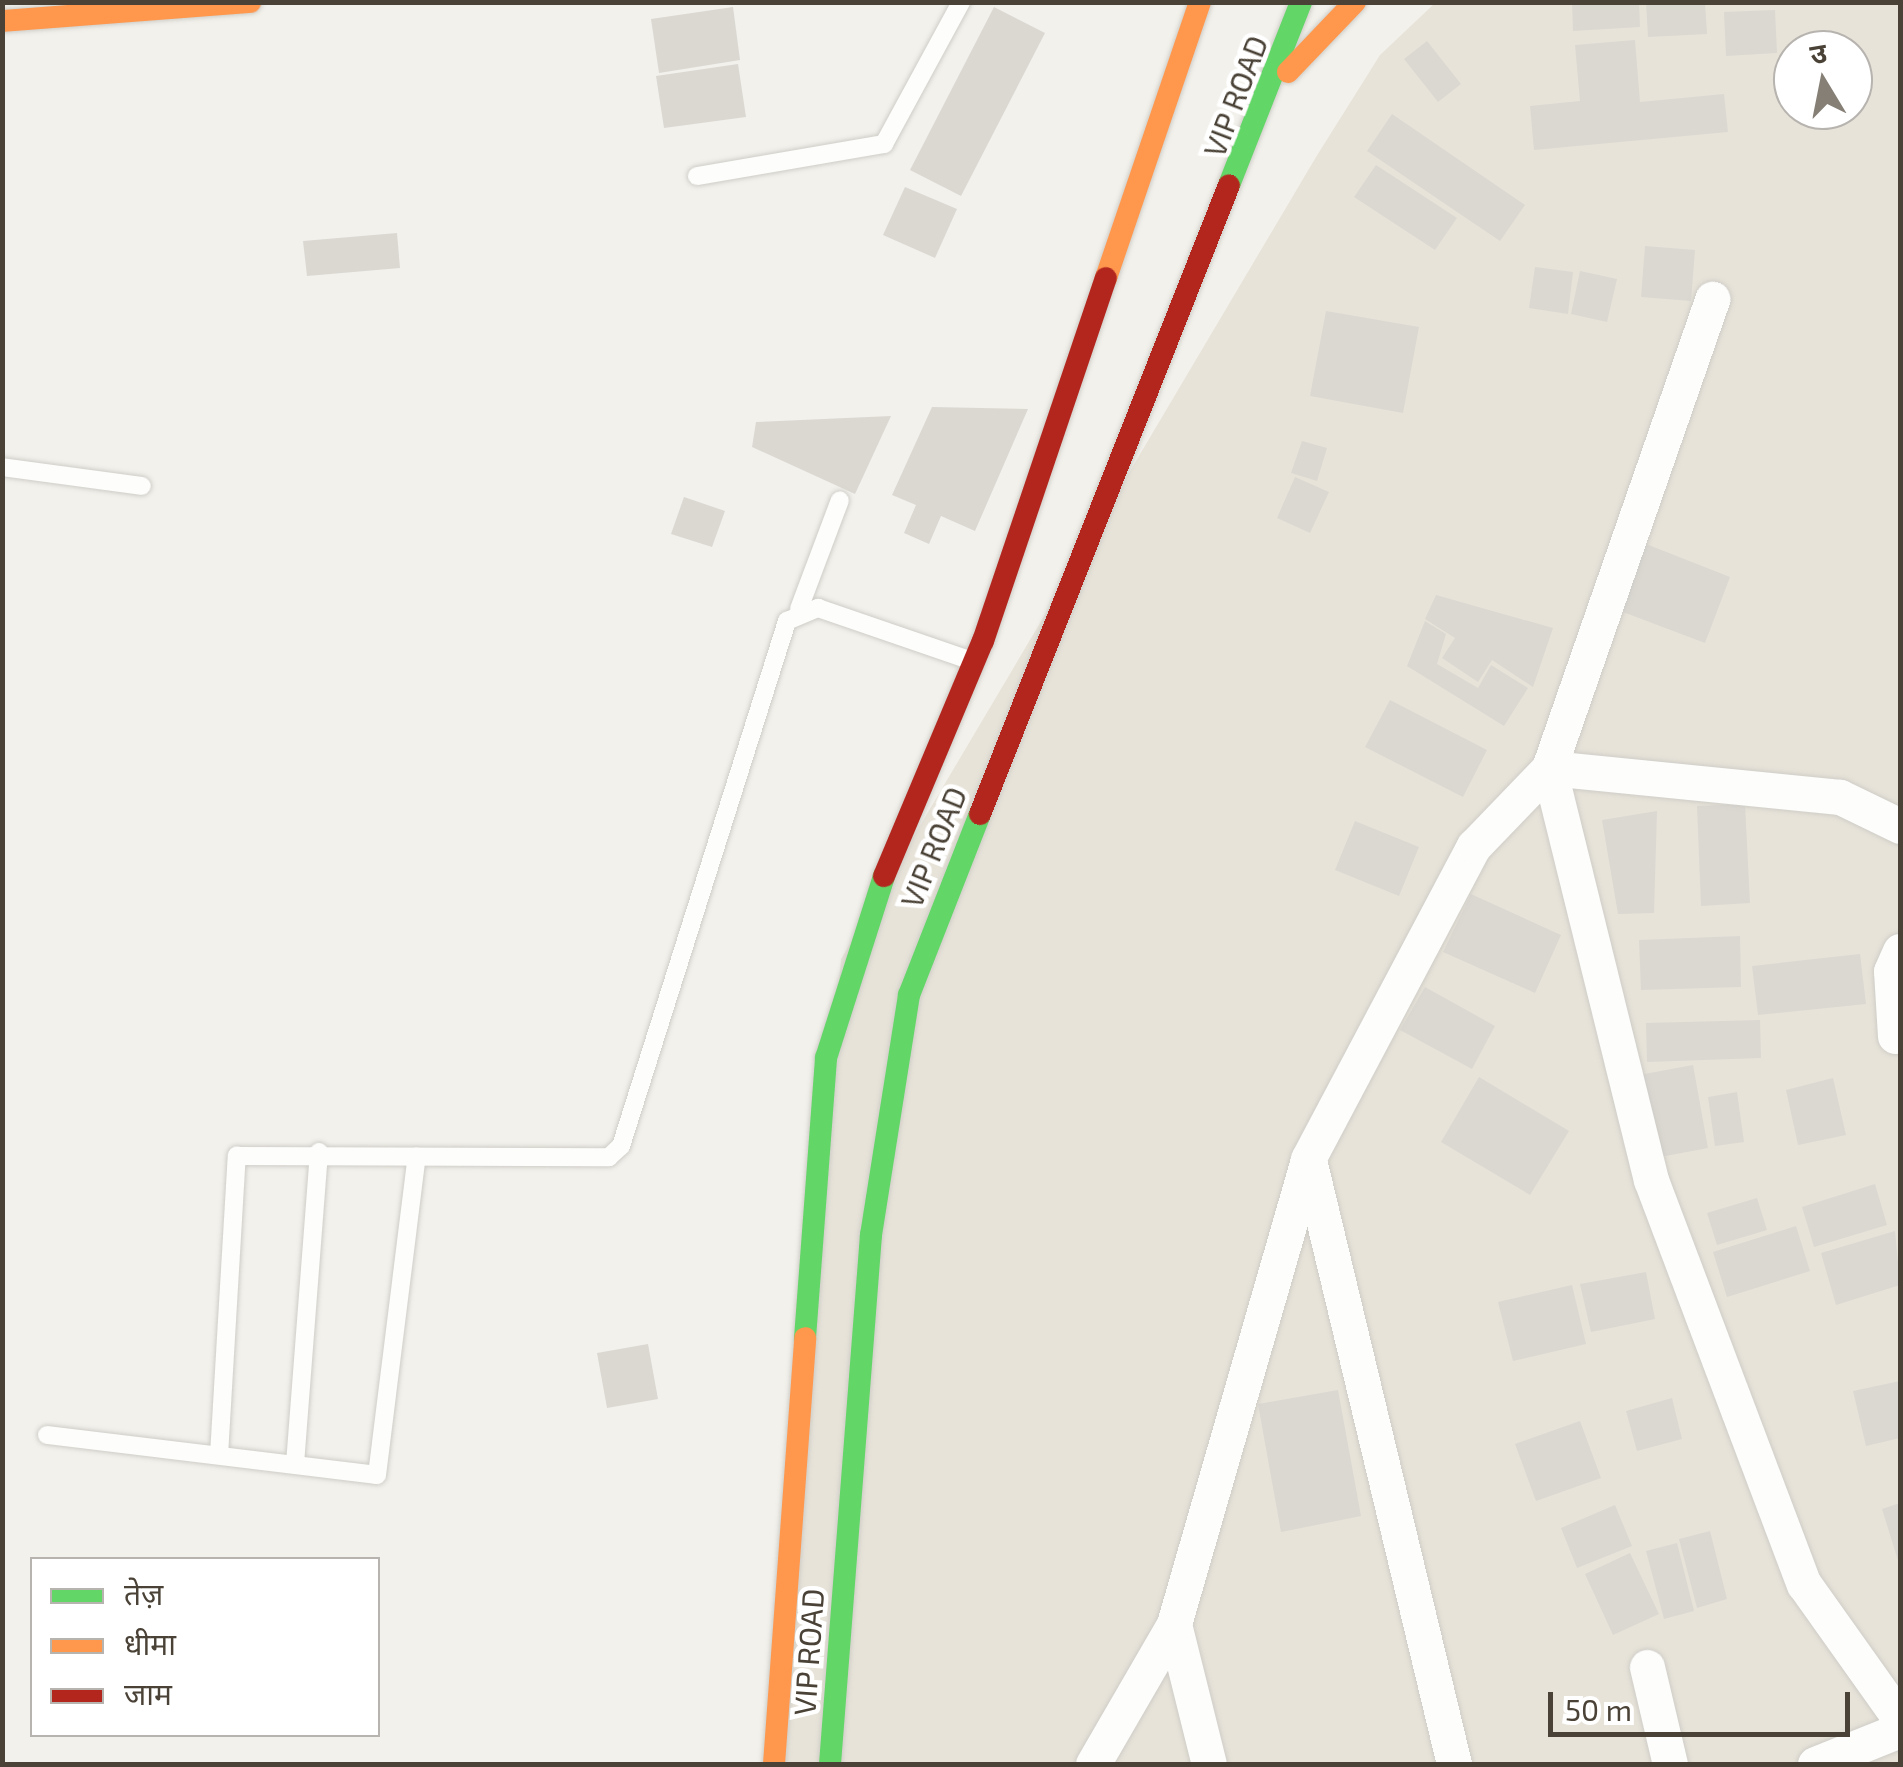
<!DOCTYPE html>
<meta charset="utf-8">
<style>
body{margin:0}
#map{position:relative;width:1903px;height:1767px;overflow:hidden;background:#f2f1ec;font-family:"Exo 2","Noto Sans Devanagari",sans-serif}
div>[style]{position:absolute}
.residential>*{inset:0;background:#e7e3d9}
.building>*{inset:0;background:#dbd8d2}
.roads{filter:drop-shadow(0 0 2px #cfcdc7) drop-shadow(0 0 2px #cfcdc7)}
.lane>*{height:18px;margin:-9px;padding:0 9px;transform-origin:9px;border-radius:9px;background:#fdfdfc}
.street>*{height:35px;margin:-17.5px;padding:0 17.5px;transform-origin:17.5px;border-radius:17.5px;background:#fdfdfc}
.fast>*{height:22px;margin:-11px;padding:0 11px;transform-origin:11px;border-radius:11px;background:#63d668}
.slow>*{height:22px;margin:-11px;padding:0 11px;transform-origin:11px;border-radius:11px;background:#ff974d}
.jam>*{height:22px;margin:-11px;padding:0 11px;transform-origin:11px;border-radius:11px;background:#b3261e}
span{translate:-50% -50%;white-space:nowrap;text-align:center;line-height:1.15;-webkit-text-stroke:9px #fff;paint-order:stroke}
.street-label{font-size:30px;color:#4a4236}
.frame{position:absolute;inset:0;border:5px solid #4a4236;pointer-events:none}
.legend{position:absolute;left:30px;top:1557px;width:350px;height:180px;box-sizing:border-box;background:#fff;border:2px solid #b7b3af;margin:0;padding:12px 18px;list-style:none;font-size:30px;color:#4a4236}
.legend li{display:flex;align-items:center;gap:20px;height:50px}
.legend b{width:50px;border:2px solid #b7b3af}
.north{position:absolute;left:1773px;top:30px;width:100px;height:100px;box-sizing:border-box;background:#fff;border:2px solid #b7b3af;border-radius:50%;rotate:350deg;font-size:28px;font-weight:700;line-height:40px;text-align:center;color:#4a4236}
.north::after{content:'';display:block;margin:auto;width:35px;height:45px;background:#857f76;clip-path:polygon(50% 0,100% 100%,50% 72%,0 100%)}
.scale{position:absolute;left:1548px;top:1692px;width:302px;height:45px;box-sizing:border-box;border:5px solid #4a4236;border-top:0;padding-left:12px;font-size:30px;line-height:35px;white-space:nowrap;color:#4a4236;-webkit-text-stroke:8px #fff;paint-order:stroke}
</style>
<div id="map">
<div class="residential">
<div style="clip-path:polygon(evenodd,1435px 3px,1900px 3px,1900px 1764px,775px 1764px,841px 959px,1316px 157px,1380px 55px,1435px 3px,1793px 50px,1853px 50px,1853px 110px,1793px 110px,1793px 50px)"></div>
</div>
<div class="building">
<div style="clip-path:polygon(1572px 2px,1639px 2px,1640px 27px,1573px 31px)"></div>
<div style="clip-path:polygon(1646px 2px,1705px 2px,1707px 34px,1648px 37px)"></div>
<div style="clip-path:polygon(733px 7px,740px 60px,659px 73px,651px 19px)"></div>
<div style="clip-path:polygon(994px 7px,1045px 33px,961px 196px,910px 170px)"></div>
<div style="clip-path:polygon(1775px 10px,1777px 53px,1726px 56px,1724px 12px)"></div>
<div style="clip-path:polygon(1635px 40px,1640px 102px,1724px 94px,1728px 132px,1534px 150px,1530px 106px,1580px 101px,1575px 45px)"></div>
<div style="clip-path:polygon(1427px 41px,1461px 84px,1438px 102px,1404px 59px)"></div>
<div style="clip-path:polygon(738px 64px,746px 117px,664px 128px,656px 76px)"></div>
<div style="clip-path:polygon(1392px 114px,1525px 205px,1500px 241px,1367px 151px)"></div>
<div style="clip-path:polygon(1376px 165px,1457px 218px,1435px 250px,1354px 197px)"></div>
<div style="clip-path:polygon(905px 187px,957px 209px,935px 258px,883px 235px)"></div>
<div style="clip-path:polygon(397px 233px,400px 268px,307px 276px,303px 241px)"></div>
<div style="clip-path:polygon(1645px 246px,1695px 250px,1691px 301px,1641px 297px)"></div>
<div style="clip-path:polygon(1535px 267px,1573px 272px,1568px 314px,1529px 308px)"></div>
<div style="clip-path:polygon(1580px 271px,1617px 279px,1607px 322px,1571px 314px)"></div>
<div style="clip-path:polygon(1326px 311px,1419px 327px,1403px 413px,1310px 396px)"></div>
<div style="clip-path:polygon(932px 407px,1028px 409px,975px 531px,941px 516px,929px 544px,904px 533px,916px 505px,892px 495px)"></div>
<div style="clip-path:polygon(891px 416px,855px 494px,752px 447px,756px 422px)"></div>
<div style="clip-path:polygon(1302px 441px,1327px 448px,1317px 481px,1291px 473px)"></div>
<div style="clip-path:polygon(1295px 477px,1329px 492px,1310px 533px,1277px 518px)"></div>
<div style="clip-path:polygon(684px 497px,725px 511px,712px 547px,671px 534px)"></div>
<div style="clip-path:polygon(1641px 542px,1730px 577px,1705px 643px,1615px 609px)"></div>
<div style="clip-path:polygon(1436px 595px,1553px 628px,1533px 687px,1492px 660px,1478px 682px,1442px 658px,1455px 638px,1425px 619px)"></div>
<div style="clip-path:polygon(1425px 621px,1446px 634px,1437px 664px,1478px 688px,1491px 665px,1528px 688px,1504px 726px,1407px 666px)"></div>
<div style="clip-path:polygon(1390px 700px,1487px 750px,1463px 797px,1365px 747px)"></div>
<div style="clip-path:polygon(1745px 804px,1750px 903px,1701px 906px,1697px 806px)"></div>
<div style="clip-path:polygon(1657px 811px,1654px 913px,1618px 914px,1602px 820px)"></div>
<div style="clip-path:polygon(1355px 821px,1419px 847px,1399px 896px,1335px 870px)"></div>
<div style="clip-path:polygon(1471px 894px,1561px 935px,1535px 993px,1443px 952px)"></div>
<div style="clip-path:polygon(1740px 936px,1741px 987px,1641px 990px,1639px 940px)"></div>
<div style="clip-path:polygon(1860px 954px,1866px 1004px,1758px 1015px,1752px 966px)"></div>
<div style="clip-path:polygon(1425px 987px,1495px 1026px,1472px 1069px,1400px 1030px)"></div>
<div style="clip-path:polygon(1760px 1020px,1761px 1058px,1647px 1062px,1646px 1023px)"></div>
<div style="clip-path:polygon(1693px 1065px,1708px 1148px,1655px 1158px,1639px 1075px)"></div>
<div style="clip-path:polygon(1479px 1077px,1569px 1131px,1530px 1195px,1441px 1142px)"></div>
<div style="clip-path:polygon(1833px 1078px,1846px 1135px,1798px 1145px,1786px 1090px)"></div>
<div style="clip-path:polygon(1737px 1092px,1744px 1142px,1715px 1146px,1708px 1097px)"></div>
<div style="clip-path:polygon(1875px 1184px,1887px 1225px,1814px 1247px,1802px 1207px)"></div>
<div style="clip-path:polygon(1757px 1198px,1767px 1230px,1717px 1245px,1707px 1213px)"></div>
<div style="clip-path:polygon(1796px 1226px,1810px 1271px,1727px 1297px,1713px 1252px)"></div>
<div style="clip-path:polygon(1895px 1231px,1900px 1285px,1836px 1305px,1821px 1253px)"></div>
<div style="clip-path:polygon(1646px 1272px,1655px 1319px,1591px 1332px,1580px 1284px)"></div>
<div style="clip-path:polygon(1572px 1285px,1586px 1344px,1513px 1361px,1498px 1302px)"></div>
<div style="clip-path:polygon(648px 1344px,658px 1399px,607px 1408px,597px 1353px)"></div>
<div style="clip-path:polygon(1900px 1381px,1900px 1438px,1866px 1446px,1853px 1391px)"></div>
<div style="clip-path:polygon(1338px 1390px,1361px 1516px,1281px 1532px,1258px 1404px)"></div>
<div style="clip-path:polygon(1672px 1398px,1682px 1439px,1637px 1451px,1626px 1411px)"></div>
<div style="clip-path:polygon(1580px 1421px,1601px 1478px,1536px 1501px,1515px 1444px)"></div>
<div style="clip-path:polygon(1900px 1503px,1900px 1567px,1882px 1509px)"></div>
<div style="clip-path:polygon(1615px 1505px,1632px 1546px,1577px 1568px,1561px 1528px)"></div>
<div style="clip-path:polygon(1710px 1531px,1727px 1599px,1697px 1608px,1679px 1539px)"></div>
<div style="clip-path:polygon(1677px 1543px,1694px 1611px,1664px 1619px,1646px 1551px)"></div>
<div style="clip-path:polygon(1630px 1553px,1659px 1614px,1613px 1635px,1585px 1574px)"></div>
</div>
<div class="roads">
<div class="lane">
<div style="left:697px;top:176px;width:190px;rotate:-9.7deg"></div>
<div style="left:884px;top:144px;width:162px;rotate:-61.5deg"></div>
<div style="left:2px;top:467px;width:141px;rotate:7.7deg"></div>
<div style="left:799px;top:609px;width:116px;rotate:-69.4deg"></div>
<div style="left:47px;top:1435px;width:332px;rotate:6.9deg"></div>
<div style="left:377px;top:1475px;width:321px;rotate:-82.9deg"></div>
<div style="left:219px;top:1455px;width:300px;rotate:-86.6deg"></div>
<div style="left:237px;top:1156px;width:372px;rotate:0.2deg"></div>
<div style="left:609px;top:1157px;width:16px;rotate:-43deg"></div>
<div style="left:621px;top:1146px;width:551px;rotate:-72.45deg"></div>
<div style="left:787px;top:621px;width:34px;rotate:-23deg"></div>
<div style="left:818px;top:608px;width:160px;rotate:19deg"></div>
<div style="left:295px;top:1464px;width:313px;rotate:-85.6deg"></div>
</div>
<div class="street">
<div style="left:1900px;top:826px;width:67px;rotate:-154.2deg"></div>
<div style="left:1840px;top:797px;width:292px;rotate:-174.3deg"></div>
<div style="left:1549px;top:768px;width:424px;rotate:76.1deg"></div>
<div style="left:1651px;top:1180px;width:432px;rotate:69.3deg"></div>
<div style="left:1804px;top:1584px;width:166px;rotate:54.6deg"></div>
<div style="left:1895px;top:1036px;width:65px;rotate:-93.5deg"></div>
<div style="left:1891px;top:971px;width:22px;rotate:-66deg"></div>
<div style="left:1309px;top:1160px;width:621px;rotate:76.5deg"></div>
<div style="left:1174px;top:1624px;width:144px;rotate:76deg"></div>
<div style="left:1647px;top:1667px;width:100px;rotate:76.7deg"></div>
<div style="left:1093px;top:1764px;width:162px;rotate:-59.9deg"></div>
<div style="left:1174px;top:1624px;width:484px;rotate:-73.9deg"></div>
<div style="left:1308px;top:1159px;width:354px;rotate:-62.1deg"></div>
<div style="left:1474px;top:846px;width:108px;rotate:-46.1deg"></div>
<div style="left:1549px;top:768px;width:497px;rotate:-70.8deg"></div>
<div style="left:1815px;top:1764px;width:92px;rotate:-21.8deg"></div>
</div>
<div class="fast">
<div style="left:1229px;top:185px;width:197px;rotate:-68.5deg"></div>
<div style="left:805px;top:1338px;width:281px;rotate:-85.7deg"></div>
<div style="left:826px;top:1058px;width:191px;rotate:-72.3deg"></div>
<div style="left:830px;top:1764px;width:531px;rotate:-85.57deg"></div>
<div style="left:871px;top:1235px;width:243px;rotate:-81deg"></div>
<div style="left:909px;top:995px;width:194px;rotate:-68.6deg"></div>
</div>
<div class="slow">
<div style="left:2px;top:21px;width:249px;rotate:-4.4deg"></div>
<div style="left:1288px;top:72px;width:97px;rotate:-46.3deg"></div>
<div style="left:1106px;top:278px;width:292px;rotate:-71.2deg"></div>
<div style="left:774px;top:1764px;width:427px;rotate:-85.8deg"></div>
</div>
<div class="jam">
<div style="left:980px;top:814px;width:676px;rotate:-68.4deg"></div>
<div style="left:884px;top:876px;width:255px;rotate:-67.2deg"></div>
<div style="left:983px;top:641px;width:383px;rotate:-71.3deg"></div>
</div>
</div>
<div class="street-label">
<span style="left:1235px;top:96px;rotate:-69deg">VIP ROAD</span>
<span style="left:933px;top:847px;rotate:-68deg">VIP ROAD</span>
<span style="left:808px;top:1652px;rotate:-86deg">VIP ROAD</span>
</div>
<div class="frame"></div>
<ul class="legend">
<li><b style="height:12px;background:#63d668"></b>तेज़</li>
<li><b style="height:12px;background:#ff974d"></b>धीमा</li>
<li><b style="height:12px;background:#b3261e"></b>जाम</li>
</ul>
<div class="north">उ</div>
<div class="scale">50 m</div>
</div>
